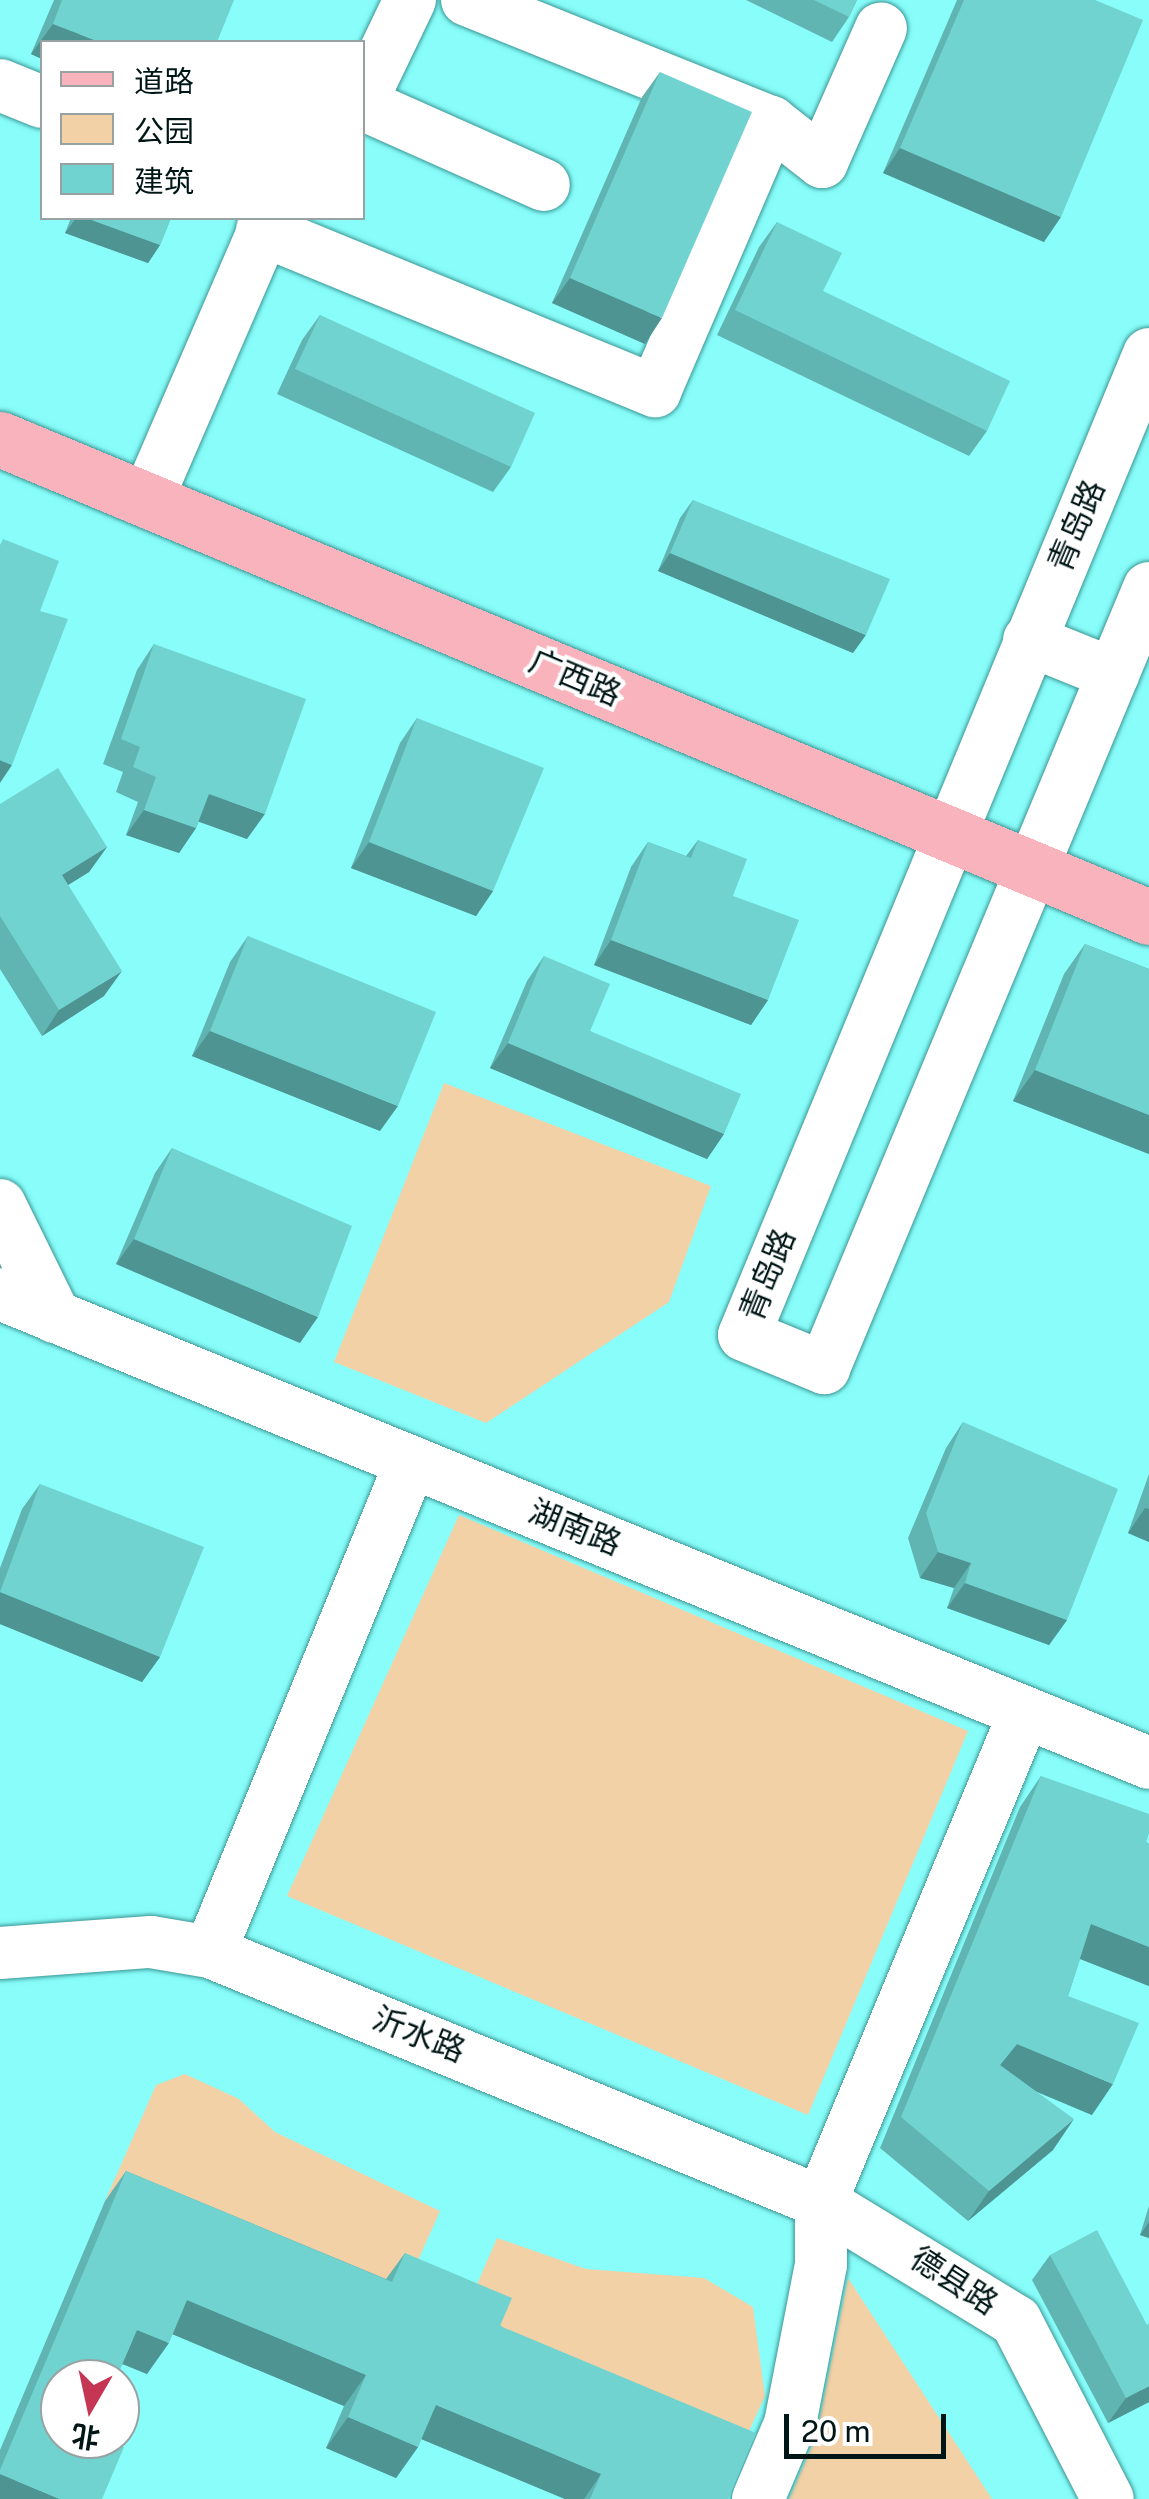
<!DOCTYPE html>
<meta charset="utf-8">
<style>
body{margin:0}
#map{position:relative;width:1149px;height:2499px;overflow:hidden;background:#88fdfa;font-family:"Public Sans","Noto Sans SC",sans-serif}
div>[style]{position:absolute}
.green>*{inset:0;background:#f3d1a6}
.roads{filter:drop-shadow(0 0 2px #3b9694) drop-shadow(0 0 2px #3b9694)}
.minor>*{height:52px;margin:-26px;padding:0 26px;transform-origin:26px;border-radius:26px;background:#fff}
.major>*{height:55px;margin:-27.5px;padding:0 27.5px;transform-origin:27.5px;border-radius:27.5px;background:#f9b3bc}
.wall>*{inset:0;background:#60b5b3}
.shaded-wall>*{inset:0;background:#4e9492}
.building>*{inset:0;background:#70d3d0}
span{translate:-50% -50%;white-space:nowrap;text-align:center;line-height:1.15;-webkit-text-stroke:8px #fff;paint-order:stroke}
.street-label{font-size:32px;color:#001616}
.legend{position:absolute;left:40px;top:40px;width:325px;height:180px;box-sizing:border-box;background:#fff;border:2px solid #99a2a2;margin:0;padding:12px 18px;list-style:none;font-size:30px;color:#001616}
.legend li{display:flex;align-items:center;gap:20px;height:50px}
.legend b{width:50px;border:2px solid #99a2a2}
.north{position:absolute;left:40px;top:2359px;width:100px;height:100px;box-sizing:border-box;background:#fff;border:2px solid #99a2a2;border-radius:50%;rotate:189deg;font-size:28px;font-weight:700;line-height:40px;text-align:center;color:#001616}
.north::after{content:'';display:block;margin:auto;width:35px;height:45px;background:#c53554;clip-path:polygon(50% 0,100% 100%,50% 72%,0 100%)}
.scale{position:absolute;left:784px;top:2414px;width:162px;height:45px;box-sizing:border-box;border:5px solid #001616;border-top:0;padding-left:12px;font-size:30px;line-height:35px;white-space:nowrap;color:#001616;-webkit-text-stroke:8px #fff;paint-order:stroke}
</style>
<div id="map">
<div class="green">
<div style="clip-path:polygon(444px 1083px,711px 1186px,669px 1302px,486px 1423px,334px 1362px)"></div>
<div style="clip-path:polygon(459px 1515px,968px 1731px,808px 2115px,287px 1896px)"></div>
<div style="clip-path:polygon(185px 2074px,239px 2099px,275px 2132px,440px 2211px,404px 2292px,105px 2201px,156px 2085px)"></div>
<div style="clip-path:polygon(497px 2238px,586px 2269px,704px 2278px,753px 2307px,765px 2396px,734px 2464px,463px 2317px)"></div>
<div style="clip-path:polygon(848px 2278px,992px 2499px,789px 2499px,816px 2436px)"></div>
</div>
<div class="roads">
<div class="minor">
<div style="left:467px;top:0;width:328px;rotate:21.9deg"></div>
<div style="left:771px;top:122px;width:65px;rotate:38.1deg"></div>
<div style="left:822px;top:162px;width:146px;rotate:-66.2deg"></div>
<div style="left:0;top:85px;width:45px;rotate:22deg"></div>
<div style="left:362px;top:100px;width:111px;rotate:-64.4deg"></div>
<div style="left:362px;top:104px;width:199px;rotate:24deg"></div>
<div style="left:262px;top:230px;width:425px;rotate:22.3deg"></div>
<div style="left:655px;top:391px;width:293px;rotate:-66.7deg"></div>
<div style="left:1149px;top:354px;width:1061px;rotate:112.43deg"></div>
<div style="left:744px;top:1335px;width:87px;rotate:22.4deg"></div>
<div style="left:824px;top:1368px;width:845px;rotate:-67.38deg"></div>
<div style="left:147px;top:500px;width:307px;rotate:-66.6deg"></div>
<div style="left:1029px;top:640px;width:91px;rotate:22deg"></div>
<div style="left:0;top:1205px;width:125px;rotate:63.8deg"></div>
<div style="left:0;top:1294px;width:1241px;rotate:22.2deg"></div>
<div style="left:210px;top:1952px;width:530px;rotate:-67.7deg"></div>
<div style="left:0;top:1953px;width:151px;rotate:-4.2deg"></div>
<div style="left:151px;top:1942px;width:60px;rotate:9.6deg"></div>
<div style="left:210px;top:1952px;width:660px;rotate:22.25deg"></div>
<div style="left:821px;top:2202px;width:228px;rotate:31.4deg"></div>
<div style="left:1016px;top:2321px;width:200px;rotate:62.7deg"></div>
<div style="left:758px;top:2499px;width:82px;rotate:-66.9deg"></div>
<div style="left:790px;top:2424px;width:162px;rotate:-79deg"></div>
<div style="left:821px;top:2265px;width:63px;rotate:-90deg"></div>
<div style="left:821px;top:2202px;width:529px;rotate:-67.41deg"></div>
</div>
<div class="major">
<div style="left:0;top:439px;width:1244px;rotate:22.59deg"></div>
</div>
</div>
<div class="wall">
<div style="clip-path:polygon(54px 0,234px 0,42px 42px,42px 59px,31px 54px)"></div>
<div style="clip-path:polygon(746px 0,857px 0,849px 17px,832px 42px)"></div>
<div style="clip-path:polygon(957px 0,1095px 0,1044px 242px,883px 173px)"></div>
<div style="clip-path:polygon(660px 72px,645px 344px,552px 303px,642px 97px)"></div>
<div style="clip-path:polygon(71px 218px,171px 218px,160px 245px,148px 263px,65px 233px)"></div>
<div style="clip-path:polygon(777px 222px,823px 291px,987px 431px,969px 456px,717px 335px,759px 247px)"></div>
<div style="clip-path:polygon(320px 315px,511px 467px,493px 492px,277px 394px,302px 340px)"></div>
<div style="clip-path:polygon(693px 500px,853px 653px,658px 571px,680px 518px)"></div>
<div style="clip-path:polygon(154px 644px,247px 839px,199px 821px,196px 828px,179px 853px,126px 835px,138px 802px,116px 792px,123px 772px,103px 764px,137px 670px)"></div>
<div style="clip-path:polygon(417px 718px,493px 891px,476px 916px,351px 868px,400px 743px)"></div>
<div style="clip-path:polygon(0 804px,107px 847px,89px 872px,68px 885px,104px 996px,42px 1036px,0 969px)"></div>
<div style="clip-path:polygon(698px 840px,733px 896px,768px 1000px,751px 1025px,594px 965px,631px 867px,648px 842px,686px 856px)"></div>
<div style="clip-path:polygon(248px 936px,380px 1131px,192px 1056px,230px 962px)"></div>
<div style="clip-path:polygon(1085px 944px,1149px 969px,1149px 1154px,1013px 1101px,1064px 974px)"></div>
<div style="clip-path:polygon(544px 956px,590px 1031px,724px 1134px,707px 1159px,490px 1068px,527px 981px)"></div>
<div style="clip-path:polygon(172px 1148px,300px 1343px,116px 1264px,155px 1173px)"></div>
<div style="clip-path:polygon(963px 1422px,1067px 1620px,1049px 1645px,947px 1608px,954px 1588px,920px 1578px,908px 1538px,946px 1448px)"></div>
<div style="clip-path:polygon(1149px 1474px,1149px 1542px,1128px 1533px)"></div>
<div style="clip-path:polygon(40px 1484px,160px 1657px,142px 1682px,0 1624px,0 1568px,22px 1509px)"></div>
<div style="clip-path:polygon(1041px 1776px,1149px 1844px,1149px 1986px,1080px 1959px,1068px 1996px,1092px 2115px,1037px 2092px,1053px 2150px,968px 2221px,880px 2148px,1020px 1807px)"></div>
<div style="clip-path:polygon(126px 2171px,386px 2279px,405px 2253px,728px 2499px,565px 2499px,421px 2439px,418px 2447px,396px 2478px,326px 2448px,344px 2406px,172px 2334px,147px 2374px,123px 2364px,0 2499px,0 2450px,105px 2201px)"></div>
<div style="clip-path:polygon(1149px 2206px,1149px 2238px,1140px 2235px)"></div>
<div style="clip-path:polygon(1050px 2255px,1149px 2402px,1108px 2423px,1032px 2280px)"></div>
</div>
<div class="shaded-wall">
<div style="clip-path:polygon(53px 24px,100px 42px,42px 42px,42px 59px,31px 54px)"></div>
<div style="clip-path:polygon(900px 148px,1061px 217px,1044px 242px,883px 173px)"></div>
<div style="clip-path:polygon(76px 218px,86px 218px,160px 245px,148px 263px,65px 233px)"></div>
<div style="clip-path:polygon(570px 278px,662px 318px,645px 344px,552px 303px)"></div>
<div style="clip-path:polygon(670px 553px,866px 635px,853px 653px,658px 571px)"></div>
<div style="clip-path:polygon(0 760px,12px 765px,0 783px)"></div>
<div style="clip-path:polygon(209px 794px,265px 814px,247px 839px,191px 819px)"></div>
<div style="clip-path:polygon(144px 810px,196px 828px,179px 853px,126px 835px)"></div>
<div style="clip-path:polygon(369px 842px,493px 891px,476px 916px,351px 868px)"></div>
<div style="clip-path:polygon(107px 847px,89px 872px,44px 900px,62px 875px)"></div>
<div style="clip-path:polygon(611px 940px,768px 1000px,751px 1025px,594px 965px)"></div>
<div style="clip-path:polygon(122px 971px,104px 996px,42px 1036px,59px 1010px)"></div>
<div style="clip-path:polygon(210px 1031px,398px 1106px,380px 1131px,192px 1056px)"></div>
<div style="clip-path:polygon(508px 1043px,724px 1134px,707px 1159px,490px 1068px)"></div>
<div style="clip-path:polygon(1035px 1070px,1149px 1115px,1149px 1154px,1013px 1101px)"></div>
<div style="clip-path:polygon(134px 1239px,318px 1317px,300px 1343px,116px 1264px)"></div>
<div style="clip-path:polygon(1145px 1508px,1149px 1509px,1149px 1542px,1128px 1533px)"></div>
<div style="clip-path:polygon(938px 1552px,971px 1563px,954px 1588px,920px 1578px)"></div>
<div style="clip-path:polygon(965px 1583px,1067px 1620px,1049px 1645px,947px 1608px)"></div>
<div style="clip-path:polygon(0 1592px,160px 1657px,142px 1682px,0 1624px)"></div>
<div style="clip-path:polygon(1091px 1924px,1149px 1947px,1149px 1986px,1070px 1955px)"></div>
<div style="clip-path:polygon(1017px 2044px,1113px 2084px,1092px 2115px,995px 2074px,1000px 2065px)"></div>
<div style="clip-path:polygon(1074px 2119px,1053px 2150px,968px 2221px,989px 2191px)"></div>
<div style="clip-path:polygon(1149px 2222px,1149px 2238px,1140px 2235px)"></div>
<div style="clip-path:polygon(187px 2300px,366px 2375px,344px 2406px,165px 2331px)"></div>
<div style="clip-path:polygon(137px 2330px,169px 2343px,147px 2374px,115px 2361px)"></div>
<div style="clip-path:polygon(1149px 2386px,1149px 2402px,1108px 2423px,1126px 2398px)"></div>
<div style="clip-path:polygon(436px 2405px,601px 2474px,584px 2499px,565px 2499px,414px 2436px)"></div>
<div style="clip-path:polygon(348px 2417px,418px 2447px,396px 2478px,326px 2448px)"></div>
<div style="clip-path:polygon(0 2474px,60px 2499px,0 2499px)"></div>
</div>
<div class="building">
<div style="clip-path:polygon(62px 0,234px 0,217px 42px,100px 42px,53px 24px)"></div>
<div style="clip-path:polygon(814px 0,857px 0,849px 17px)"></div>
<div style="clip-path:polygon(964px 0,1095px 0,1143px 20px,1061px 217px,900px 148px)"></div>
<div style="clip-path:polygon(660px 72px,752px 112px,662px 318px,570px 278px)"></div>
<div style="clip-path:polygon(86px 218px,171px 218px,160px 245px)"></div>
<div style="clip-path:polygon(777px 222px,842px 253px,823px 291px,1010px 381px,987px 431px,735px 310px)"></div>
<div style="clip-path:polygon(320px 315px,535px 413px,511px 467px,295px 369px)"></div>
<div style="clip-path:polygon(693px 500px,890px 579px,866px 635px,670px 553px)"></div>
<div style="clip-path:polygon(3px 539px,59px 561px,40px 611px,68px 619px,12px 765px,0 760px,0 545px)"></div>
<div style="clip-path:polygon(154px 644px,306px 699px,265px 814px,209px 794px,196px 828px,144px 810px,156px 777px,133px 767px,140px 747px,121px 739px)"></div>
<div style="clip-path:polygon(417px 718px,544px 768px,493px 891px,369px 842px)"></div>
<div style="clip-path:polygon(58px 768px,107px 847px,62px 875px,122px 971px,59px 1010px,0 916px,0 804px)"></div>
<div style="clip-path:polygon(698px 840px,747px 859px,733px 896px,799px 920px,768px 1000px,611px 940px,648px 842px,691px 858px)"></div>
<div style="clip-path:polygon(248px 936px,436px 1012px,398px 1106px,210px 1031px)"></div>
<div style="clip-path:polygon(1085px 944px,1149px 969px,1149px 1115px,1035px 1070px)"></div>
<div style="clip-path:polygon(544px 956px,610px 984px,590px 1031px,741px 1094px,724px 1134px,508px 1043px)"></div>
<div style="clip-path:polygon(172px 1148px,352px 1226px,318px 1317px,134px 1239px)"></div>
<div style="clip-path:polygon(963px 1422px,1118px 1489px,1067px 1620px,965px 1583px,971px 1563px,938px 1552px,926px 1513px)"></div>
<div style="clip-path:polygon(40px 1484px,204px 1547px,160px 1657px,0 1592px)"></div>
<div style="clip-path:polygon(1041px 1776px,1149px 1814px,1149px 1833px,1146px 1843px,1149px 1844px,1149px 1947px,1091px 1924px,1068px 1996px,1139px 2023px,1113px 2084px,1017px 2044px,1000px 2065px,1074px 2119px,989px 2191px,901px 2117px)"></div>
<div style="clip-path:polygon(126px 2171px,392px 2282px,405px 2253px,512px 2298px,500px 2326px,756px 2433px,728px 2499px,590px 2499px,601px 2474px,436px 2405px,418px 2447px,348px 2417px,366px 2375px,187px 2300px,169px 2343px,137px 2330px,116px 2379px,60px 2379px,60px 2439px,104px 2439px,124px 2447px,102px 2499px,60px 2499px,0 2474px,0 2470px)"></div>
<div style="clip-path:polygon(1097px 2230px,1147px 2325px,1149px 2323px,1149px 2386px,1126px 2398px,1050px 2255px)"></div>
</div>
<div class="street-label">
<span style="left:1077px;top:526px;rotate:-67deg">青岛路</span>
<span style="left:575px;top:678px;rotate:23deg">广西路</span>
<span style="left:768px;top:1275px;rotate:-68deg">青岛路</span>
<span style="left:575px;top:1528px;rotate:22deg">湖南路</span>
<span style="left:419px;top:2035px;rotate:22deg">沂水路</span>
<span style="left:954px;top:2281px;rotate:33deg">德县路</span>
</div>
<ul class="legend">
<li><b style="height:12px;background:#f9b3bc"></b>道路</li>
<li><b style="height:28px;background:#f3d1a6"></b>公园</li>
<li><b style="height:28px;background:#70d3d0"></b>建筑</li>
</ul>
<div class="north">北</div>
<div class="scale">20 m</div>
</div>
